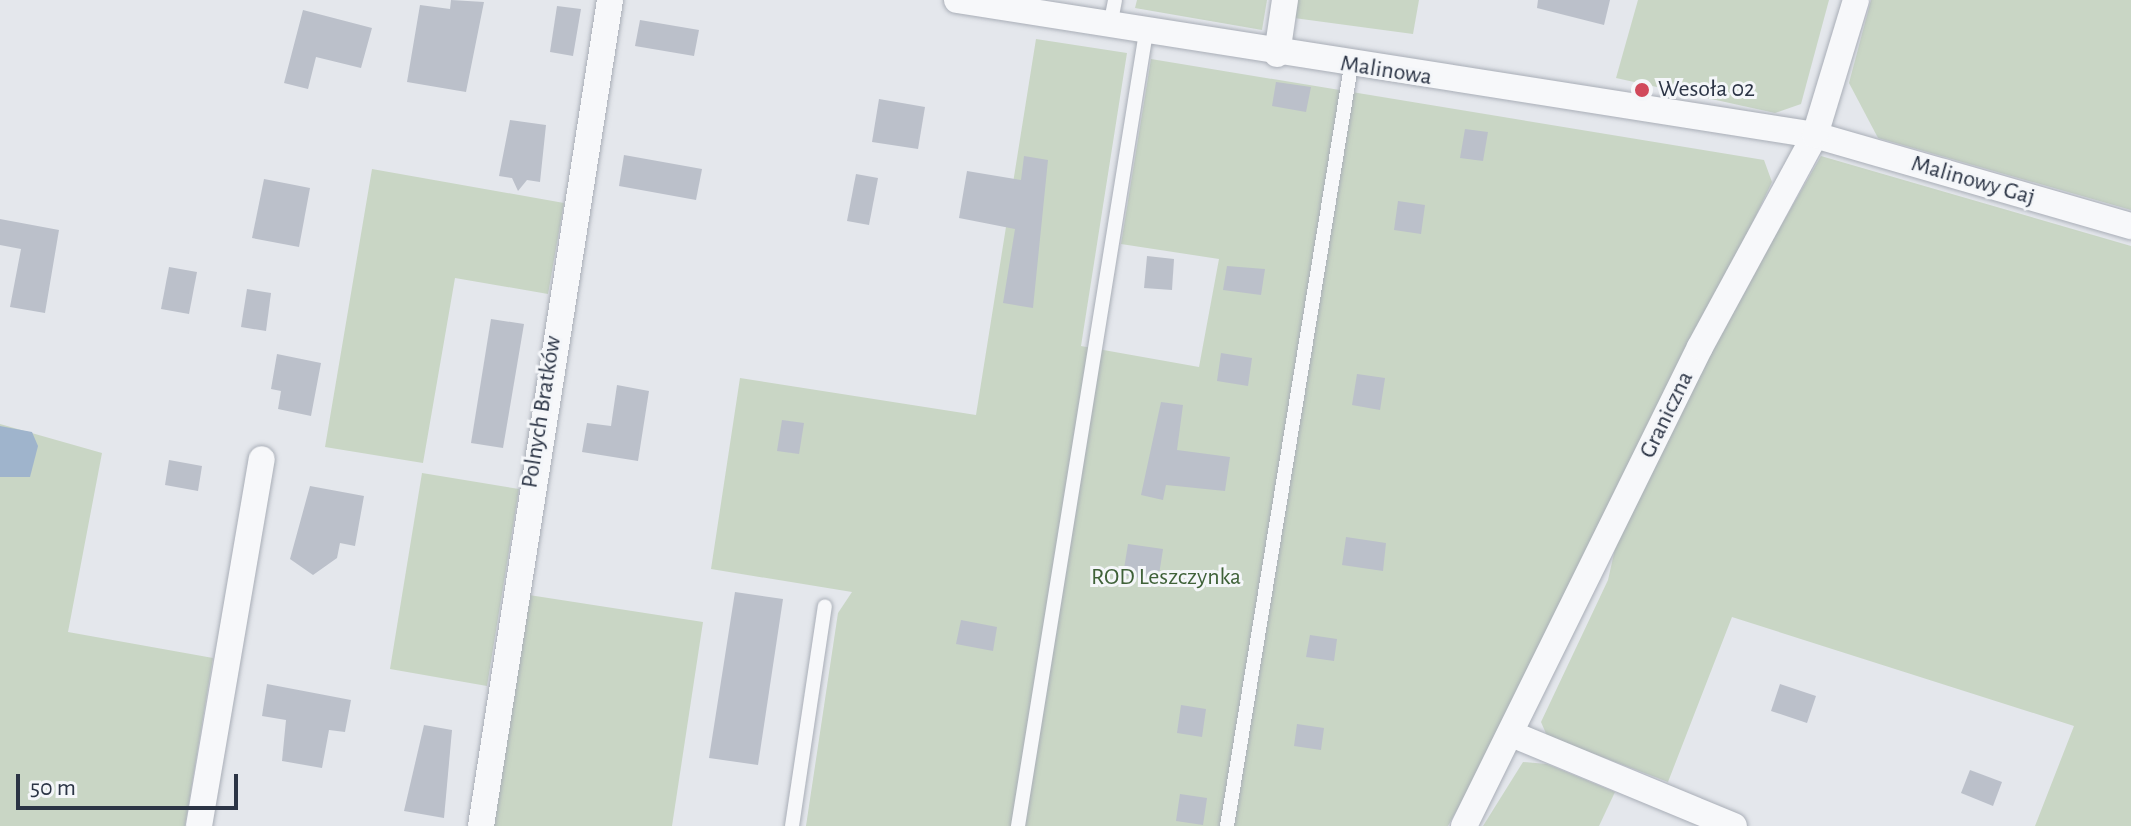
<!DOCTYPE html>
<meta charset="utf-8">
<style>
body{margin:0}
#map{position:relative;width:2131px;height:826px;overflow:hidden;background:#e4e7ec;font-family:"Alegreya Sans",sans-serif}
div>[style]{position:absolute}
.green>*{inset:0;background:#c9d6c5}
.water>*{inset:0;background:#9fb4cc}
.building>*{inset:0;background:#bbc0ca}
.roads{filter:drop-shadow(0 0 2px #a9aeb7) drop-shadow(0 0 2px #a9aeb7)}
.service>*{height:14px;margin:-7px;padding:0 7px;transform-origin:7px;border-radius:7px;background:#f7f8fa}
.minor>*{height:26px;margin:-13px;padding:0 13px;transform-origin:13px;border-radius:13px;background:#f7f8fa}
.dots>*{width:22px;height:22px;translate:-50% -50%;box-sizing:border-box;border:4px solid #f4f6f9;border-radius:50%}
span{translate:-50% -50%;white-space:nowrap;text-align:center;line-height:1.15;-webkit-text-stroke:6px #f4f6f9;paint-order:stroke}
.street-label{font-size:24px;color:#2b3445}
.poi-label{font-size:24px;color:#2b3445}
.left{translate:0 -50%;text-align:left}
.park-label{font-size:24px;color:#3f6138}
.scale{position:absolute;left:16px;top:774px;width:222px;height:36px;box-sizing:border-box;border:4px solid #2b3445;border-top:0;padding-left:10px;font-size:24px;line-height:28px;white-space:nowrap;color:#2b3445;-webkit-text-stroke:6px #f4f6f9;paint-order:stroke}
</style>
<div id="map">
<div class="green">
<div style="clip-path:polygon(1137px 0,1267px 0,1262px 30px,1135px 8px)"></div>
<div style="clip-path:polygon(1298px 0,1419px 0,1413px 34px,1294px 18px)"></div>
<div style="clip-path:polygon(1638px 0,1829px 0,1801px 104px,1775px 113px,1616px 78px)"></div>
<div style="clip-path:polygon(1871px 0,2131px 0,2131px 210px,1878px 138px,1849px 83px)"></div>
<div style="clip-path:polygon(1036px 39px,1127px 53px,1081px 346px,1199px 367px,1219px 259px,1121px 244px,1151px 59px,1764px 160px,1772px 182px,1557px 631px,1448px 826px,806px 826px,838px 613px,852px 592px,711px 569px,740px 378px,976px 415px)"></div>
<div style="clip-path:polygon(1821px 156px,2131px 246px,2131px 826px,2035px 826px,2074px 726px,1732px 617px,1668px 782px,1547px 736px,1541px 722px,1608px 580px,1619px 531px,1689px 386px)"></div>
<div style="clip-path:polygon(372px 169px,564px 203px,548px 294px,455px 278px,423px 463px,325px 447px)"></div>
<div style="clip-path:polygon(0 424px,102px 453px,68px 632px,213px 658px,185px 826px,0 826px)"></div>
<div style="clip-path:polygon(422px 473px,519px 489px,487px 686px,390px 669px)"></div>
<div style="clip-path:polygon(529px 595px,703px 622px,672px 826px,492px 826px)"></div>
<div style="clip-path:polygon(1523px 762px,1547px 764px,1615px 792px,1599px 826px,1483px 826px)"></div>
</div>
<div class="water">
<div style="clip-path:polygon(0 426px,32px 432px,38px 446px,30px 477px,0 477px)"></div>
</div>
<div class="building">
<div style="clip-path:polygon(451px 0,484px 2px,466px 92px,407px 82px,420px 5px,450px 9px)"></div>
<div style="clip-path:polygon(1538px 0,1610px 0,1604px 25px,1537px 8px)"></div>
<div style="clip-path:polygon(557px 6px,581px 9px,573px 56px,550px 52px)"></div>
<div style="clip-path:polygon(303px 10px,372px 28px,361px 68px,316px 57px,308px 89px,284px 83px)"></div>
<div style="clip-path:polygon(640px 20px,699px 30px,694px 56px,635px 46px)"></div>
<div style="clip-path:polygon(1276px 82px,1311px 87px,1306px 112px,1272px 106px)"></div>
<div style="clip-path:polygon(879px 99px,925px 107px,918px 149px,872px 142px)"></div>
<div style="clip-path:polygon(510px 120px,546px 125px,540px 182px,527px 180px,518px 191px,512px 178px,499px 176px)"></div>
<div style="clip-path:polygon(1465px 129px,1488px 132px,1483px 161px,1460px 158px)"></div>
<div style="clip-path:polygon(624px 155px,702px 169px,696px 200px,619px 186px)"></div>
<div style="clip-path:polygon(1024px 156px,1048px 160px,1033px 308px,1003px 303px,1015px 229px,959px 218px,967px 171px,1021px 180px)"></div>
<div style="clip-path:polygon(856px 174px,878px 178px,869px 225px,847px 221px)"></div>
<div style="clip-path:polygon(264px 179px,310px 188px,299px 247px,252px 238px)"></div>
<div style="clip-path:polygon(1398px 201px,1425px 205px,1421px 234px,1394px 230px)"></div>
<div style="clip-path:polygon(0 219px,59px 230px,45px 313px,10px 307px,21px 249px,0 245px)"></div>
<div style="clip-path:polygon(1147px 256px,1174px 259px,1172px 290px,1144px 288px)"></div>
<div style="clip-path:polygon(1227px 266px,1265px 269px,1261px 295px,1223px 290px)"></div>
<div style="clip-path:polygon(169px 267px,197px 272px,189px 314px,161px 309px)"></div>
<div style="clip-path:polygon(247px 289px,271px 293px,266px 331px,241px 327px)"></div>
<div style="clip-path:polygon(491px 319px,524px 324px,503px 448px,471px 443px)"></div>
<div style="clip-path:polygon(1221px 353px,1252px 358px,1248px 386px,1217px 381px)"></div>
<div style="clip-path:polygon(277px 354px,321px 363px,311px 416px,278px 409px,281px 391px,271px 389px)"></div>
<div style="clip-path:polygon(1357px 374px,1385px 378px,1380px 410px,1352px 405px)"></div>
<div style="clip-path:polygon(617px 385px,649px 391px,638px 461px,582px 452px,587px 423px,611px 426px)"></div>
<div style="clip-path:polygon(1161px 402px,1183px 405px,1177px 450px,1230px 457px,1225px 491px,1166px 485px,1163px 500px,1141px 495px)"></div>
<div style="clip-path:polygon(782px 420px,804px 423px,799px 454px,777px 451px)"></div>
<div style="clip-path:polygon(169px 460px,202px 466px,198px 491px,165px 485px)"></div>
<div style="clip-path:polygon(310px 486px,364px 496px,355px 546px,340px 543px,337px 558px,313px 575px,290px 559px)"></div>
<div style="clip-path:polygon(1346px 537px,1386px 543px,1383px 571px,1342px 565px)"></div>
<div style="clip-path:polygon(1128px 544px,1163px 549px,1158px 581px,1123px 575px)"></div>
<div style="clip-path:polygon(735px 592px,783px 599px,758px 765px,709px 758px)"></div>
<div style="clip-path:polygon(961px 620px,997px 627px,993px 651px,956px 644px)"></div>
<div style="clip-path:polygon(1310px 635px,1337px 639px,1334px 661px,1306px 657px)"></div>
<div style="clip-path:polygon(267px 684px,351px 700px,345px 732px,329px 730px,322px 768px,282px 761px,286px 720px,262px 716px)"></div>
<div style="clip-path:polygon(1780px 684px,1816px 696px,1807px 723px,1771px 711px)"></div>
<div style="clip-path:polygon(1181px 705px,1206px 709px,1202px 737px,1177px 733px)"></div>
<div style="clip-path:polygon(1297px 724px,1324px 728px,1321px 750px,1294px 746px)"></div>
<div style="clip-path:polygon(424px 725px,452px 730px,444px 818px,404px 811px)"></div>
<div style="clip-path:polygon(1970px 770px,2002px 782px,1993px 806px,1961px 793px)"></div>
<div style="clip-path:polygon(1180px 794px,1207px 798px,1203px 825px,1176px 821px)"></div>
</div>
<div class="roads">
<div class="service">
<div style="left:1110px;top:26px;width:26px;rotate:-79deg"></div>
<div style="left:792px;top:826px;width:222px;rotate:-81.5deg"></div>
<div style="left:1018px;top:826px;width:804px;rotate:-80.84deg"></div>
<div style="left:1227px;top:826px;width:770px;rotate:-80.73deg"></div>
</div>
<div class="minor">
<div style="left:957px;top:0;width:869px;rotate:8.94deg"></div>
<div style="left:1815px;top:135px;width:329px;rotate:16.1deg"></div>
<div style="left:1277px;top:54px;width:55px;rotate:-81.6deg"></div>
<div style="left:1514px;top:735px;width:238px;rotate:22.5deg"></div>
<div style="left:199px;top:826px;width:372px;rotate:-80.3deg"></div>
<div style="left:481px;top:826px;width:836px;rotate:-81.12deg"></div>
<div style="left:1464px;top:826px;width:534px;rotate:-63.77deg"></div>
<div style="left:1700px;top:347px;width:241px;rotate:-61.5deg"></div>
<div style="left:1815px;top:135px;width:141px;rotate:-73.1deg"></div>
</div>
</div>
<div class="dots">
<div style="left:1642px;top:90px;background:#d1495b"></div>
</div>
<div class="street-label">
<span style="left:1386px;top:71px;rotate:9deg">Malinowa</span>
<span style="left:1973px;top:181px;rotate:16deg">Malinowy Gaj</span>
<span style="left:542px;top:412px;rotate:-81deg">Polnych Bratków</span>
<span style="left:1667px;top:415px;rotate:-64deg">Graniczna</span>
</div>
<div class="poi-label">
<span class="left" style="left:1658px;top:90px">Wesoła 02</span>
</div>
<div class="park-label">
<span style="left:1166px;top:578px">ROD Leszczynka</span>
</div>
<div class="scale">50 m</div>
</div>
